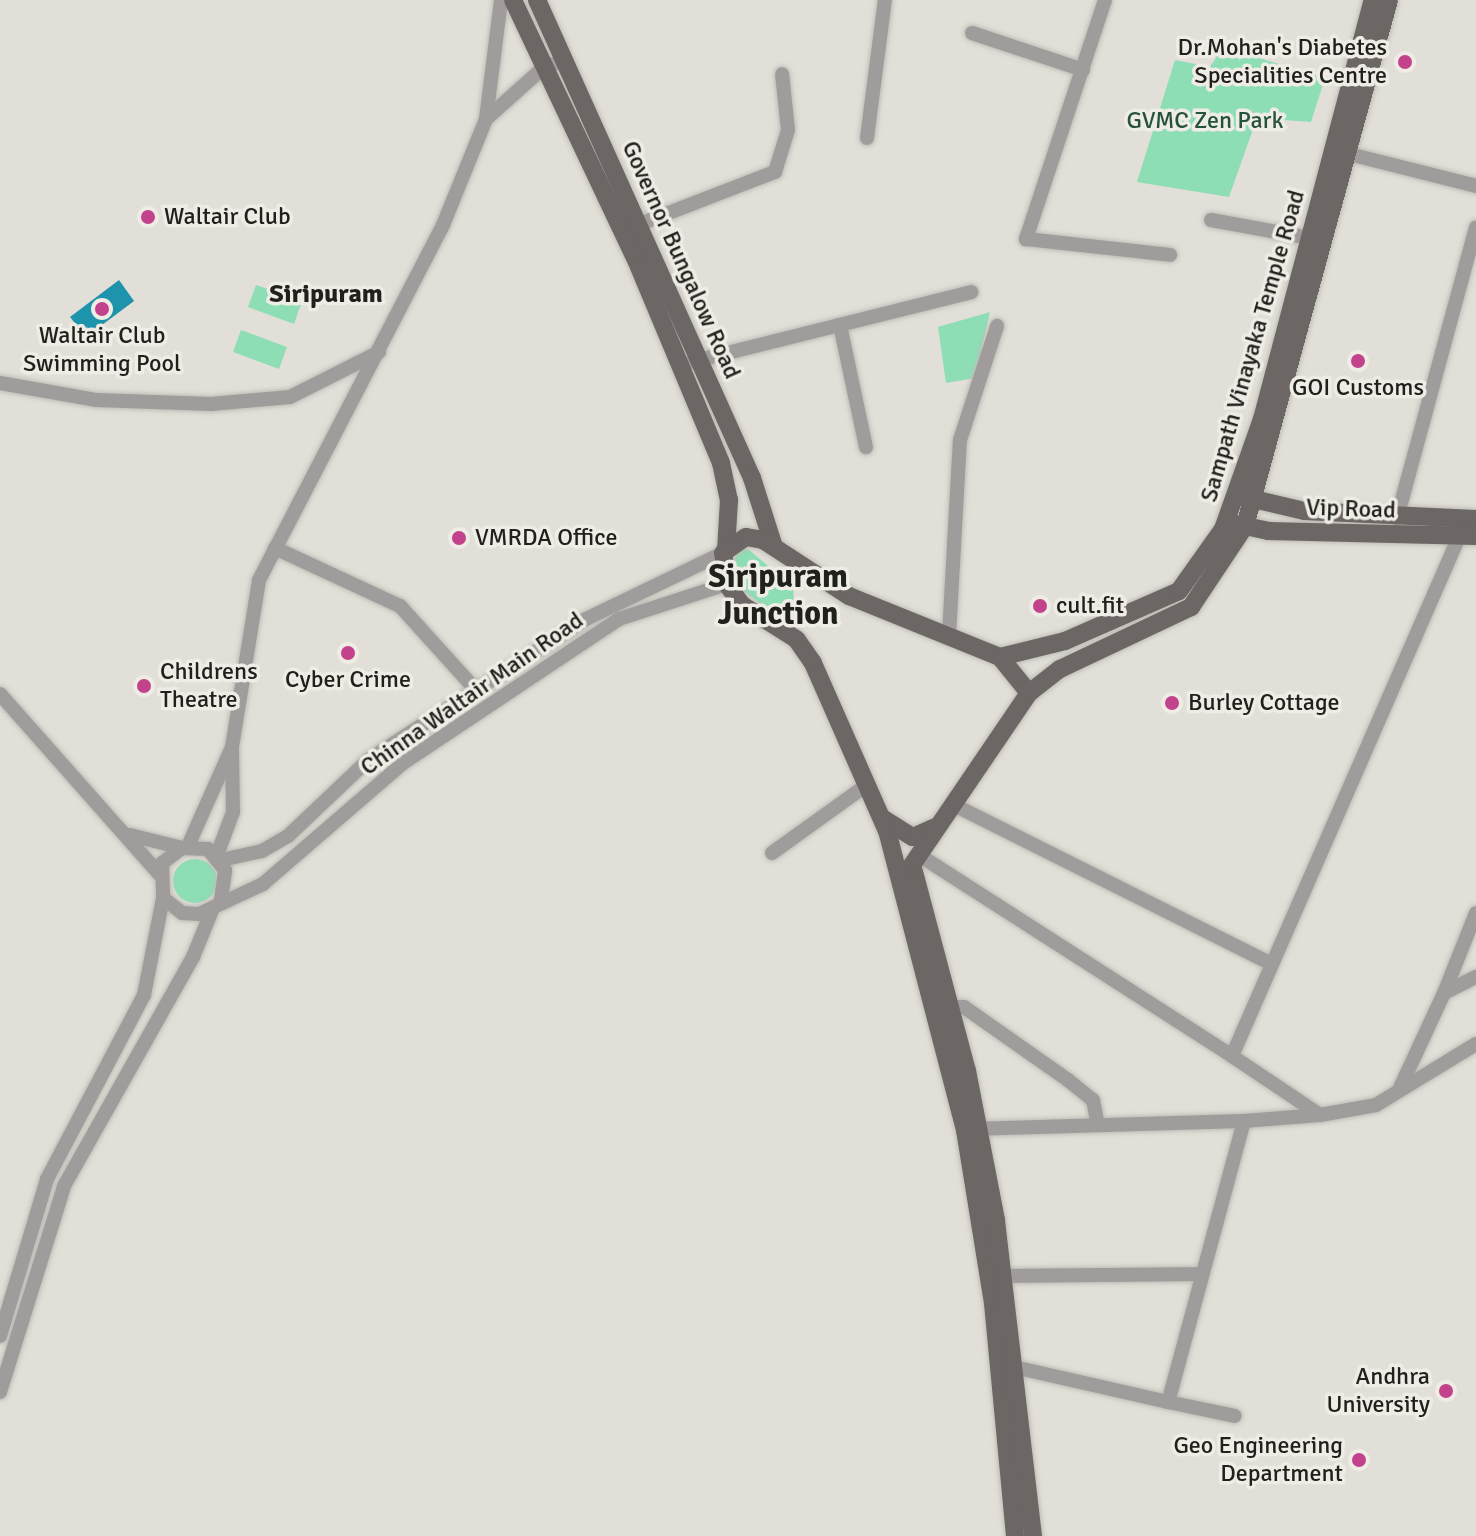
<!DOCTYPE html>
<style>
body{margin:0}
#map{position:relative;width:1476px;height:1536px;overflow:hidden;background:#e1dfd7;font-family:Signika,sans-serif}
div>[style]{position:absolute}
.green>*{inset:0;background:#8ddeb5}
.round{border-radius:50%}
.water>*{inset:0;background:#1d93ac}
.roads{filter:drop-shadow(0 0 2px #bebdb6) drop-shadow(0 0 2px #bebdb6)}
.minor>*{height:14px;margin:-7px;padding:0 7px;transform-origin:7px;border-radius:7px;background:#a09c9c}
.major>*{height:18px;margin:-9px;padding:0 9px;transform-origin:9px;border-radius:9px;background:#6c6665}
.dots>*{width:22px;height:22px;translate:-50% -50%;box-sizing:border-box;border:4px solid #eeece4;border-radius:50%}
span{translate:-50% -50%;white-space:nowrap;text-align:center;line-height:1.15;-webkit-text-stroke:7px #eeece4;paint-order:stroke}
.poi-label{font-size:24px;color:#20201d}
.right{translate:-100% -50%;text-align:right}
.left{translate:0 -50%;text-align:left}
.park-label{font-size:24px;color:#24523c}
.street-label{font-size:24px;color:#20201d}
.neighbourhood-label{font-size:26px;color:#20201d;font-weight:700}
.district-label{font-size:32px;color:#20201d;font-weight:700}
</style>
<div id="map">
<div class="green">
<div style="clip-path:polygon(1223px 47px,1325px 78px,1311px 122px,1257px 118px,1229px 197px,1137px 182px,1175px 60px,1210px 67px)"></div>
<div style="clip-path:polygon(256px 285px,302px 301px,294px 324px,248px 307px)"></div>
<div style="clip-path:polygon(990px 312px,975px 378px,946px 383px,938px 327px)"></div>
<div style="clip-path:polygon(241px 330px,287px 347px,279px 369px,233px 352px)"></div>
<div style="clip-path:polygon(748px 549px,793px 587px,795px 617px,775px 616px,743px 590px,732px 566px,738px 550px)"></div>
<div class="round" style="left:173px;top:859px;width:44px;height:44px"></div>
</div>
<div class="water">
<div style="clip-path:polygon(119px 280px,134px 301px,86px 337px,70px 317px)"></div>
</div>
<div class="roads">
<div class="minor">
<div style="left:1105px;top:0;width:252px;rotate:108.3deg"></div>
<div style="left:1026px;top:239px;width:145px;rotate:6.3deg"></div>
<div style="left:972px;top:33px;width:117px;rotate:18.4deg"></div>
<div style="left:486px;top:119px;width:75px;rotate:-41.8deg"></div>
<div style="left:542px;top:69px;width:25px;rotate:-23deg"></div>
<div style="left:867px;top:138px;width:139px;rotate:-82.6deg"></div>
<div style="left:1349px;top:154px;width:131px;rotate:14.1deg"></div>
<div style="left:1211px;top:220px;width:101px;rotate:10.3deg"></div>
<div style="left:640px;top:224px;width:145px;rotate:-21.1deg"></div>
<div style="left:775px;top:172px;width:44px;rotate:-72.8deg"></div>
<div style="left:788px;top:130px;width:56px;rotate:-96.1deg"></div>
<div style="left:840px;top:325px;width:125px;rotate:78deg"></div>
<div style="left:691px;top:362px;width:289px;rotate:-14deg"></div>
<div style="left:0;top:383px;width:97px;rotate:10deg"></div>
<div style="left:96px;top:400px;width:115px;rotate:2deg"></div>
<div style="left:211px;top:404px;width:79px;rotate:-5.1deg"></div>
<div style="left:290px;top:397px;width:100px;rotate:-26.8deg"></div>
<div style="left:1397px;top:518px;width:301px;rotate:-74.8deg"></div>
<div style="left:275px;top:548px;width:138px;rotate:24.9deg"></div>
<div style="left:400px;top:606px;width:113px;rotate:47.9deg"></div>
<div style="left:949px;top:635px;width:195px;rotate:-86.8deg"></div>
<div style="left:960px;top:440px;width:120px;rotate:-72deg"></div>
<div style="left:0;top:694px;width:240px;rotate:48.5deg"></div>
<div style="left:952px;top:804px;width:357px;rotate:26.6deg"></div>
<div style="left:130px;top:835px;width:54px;rotate:14deg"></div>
<div style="left:188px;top:846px;width:108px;rotate:-66deg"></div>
<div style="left:772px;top:853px;width:118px;rotate:-35.7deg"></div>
<div style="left:217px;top:855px;width:46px;rotate:-69.6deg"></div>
<div style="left:233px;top:812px;width:65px;rotate:-90.9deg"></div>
<div style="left:232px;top:747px;width:169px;rotate:-80.8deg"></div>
<div style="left:259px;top:580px;width:400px;rotate:-62.6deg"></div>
<div style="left:443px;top:225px;width:114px;rotate:-67.9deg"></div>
<div style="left:486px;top:119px;width:120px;rotate:-82.8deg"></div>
<div style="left:919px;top:855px;width:372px;rotate:32.7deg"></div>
<div style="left:221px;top:860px;width:42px;rotate:-12.4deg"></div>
<div style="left:262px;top:851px;width:30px;rotate:-30deg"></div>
<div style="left:288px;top:836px;width:110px;rotate:-43.5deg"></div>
<div style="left:368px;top:760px;width:257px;rotate:-32.9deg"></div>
<div style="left:584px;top:620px;width:154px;rotate:-25.7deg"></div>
<div style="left:221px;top:900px;width:30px;rotate:-82deg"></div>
<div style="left:225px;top:870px;width:27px;rotate:-129deg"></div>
<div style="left:208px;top:849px;width:26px;rotate:-178deg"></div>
<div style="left:182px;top:848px;width:25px;rotate:143deg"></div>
<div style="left:162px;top:863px;width:35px;rotate:88deg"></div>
<div style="left:163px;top:898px;width:24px;rotate:38deg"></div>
<div style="left:182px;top:913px;width:17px;rotate:3deg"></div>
<div style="left:199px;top:914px;width:71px;rotate:-25.1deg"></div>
<div style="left:263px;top:884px;width:185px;rotate:-40.8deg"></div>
<div style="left:403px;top:763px;width:260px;rotate:-33.7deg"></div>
<div style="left:619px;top:619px;width:114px;rotate:-18deg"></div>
<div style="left:1444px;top:993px;width:86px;rotate:-68.2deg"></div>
<div style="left:952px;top:1007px;width:12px"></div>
<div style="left:964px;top:1007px;width:127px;rotate:35.1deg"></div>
<div style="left:1068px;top:1080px;width:32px;rotate:39deg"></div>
<div style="left:1093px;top:1100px;width:21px;rotate:79deg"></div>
<div style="left:1399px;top:1090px;width:107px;rotate:-65.1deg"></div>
<div style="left:1444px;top:993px;width:36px;rotate:-27deg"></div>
<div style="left:1320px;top:1115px;width:57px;rotate:-10.1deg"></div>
<div style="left:1376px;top:1105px;width:117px;rotate:-31.4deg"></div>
<div style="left:1244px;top:1121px;width:76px;rotate:-4.5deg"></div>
<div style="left:1320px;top:1115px;width:106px;rotate:-146.2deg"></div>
<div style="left:1232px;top:1056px;width:566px;rotate:-66.38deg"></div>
<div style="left:969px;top:1129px;width:275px;rotate:-1.7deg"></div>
<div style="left:1244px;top:1121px;width:291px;rotate:105.1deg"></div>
<div style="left:1168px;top:1402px;width:158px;rotate:-167.2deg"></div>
<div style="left:1005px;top:1276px;width:195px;rotate:-0.6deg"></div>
<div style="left:0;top:1336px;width:164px;rotate:-73.3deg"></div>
<div style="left:47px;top:1179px;width:208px;rotate:-62.2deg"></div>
<div style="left:144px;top:995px;width:99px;rotate:-78.9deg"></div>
<div style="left:0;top:1392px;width:216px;rotate:-72.7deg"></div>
<div style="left:64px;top:1186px;width:263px;rotate:-60.6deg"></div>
<div style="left:193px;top:957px;width:53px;rotate:-67.8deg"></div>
<div style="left:1168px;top:1402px;width:68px;rotate:11.8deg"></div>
</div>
<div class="major">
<div style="left:513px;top:0;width:295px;rotate:64.7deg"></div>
<div style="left:639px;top:267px;width:212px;rotate:67.3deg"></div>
<div style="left:721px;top:463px;width:38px;rotate:78deg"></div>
<div style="left:729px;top:500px;width:50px;rotate:93.4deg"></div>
<div style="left:537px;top:0;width:524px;rotate:65.78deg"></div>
<div style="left:752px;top:478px;width:69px;rotate:72.3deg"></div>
<div style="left:1245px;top:497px;width:61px;rotate:13.3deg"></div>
<div style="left:1304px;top:511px;width:172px;rotate:2.7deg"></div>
<div style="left:1236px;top:524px;width:33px;rotate:12deg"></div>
<div style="left:1268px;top:531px;width:208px;rotate:1.4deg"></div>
<div style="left:1000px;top:657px;width:46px;rotate:51.1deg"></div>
<div style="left:882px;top:818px;width:36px;rotate:32deg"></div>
<div style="left:913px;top:837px;width:24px;rotate:-24deg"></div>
<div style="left:1015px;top:1536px;width:234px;rotate:-95.4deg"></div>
<div style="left:993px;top:1303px;width:175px;rotate:-99.2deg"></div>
<div style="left:965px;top:1130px;width:309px;rotate:-104.6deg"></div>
<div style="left:887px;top:831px;width:184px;rotate:-113.8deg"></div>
<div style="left:813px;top:663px;width:29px;rotate:-125deg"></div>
<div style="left:796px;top:639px;width:64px;rotate:-147.8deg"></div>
<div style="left:742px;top:605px;width:26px;rotate:-126deg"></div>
<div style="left:727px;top:584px;width:31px;rotate:-97deg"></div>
<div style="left:723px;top:553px;width:28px;rotate:-35deg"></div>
<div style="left:746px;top:537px;width:17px;rotate:10deg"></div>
<div style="left:763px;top:540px;width:103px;rotate:33.1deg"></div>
<div style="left:849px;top:596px;width:163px;rotate:22deg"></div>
<div style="left:1000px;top:657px;width:67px;rotate:-13.8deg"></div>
<div style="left:1065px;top:641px;width:124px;rotate:-23.7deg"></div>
<div style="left:1179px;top:591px;width:76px;rotate:-54.6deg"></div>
<div style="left:1223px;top:529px;width:117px;rotate:-70.5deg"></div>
<div style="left:1262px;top:419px;width:433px;rotate:-75.2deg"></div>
<div style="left:1033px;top:1536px;width:318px;rotate:-96.7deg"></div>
<div style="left:996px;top:1220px;width:152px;rotate:-101deg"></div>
<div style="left:967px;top:1071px;width:213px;rotate:-104.9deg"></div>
<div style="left:912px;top:865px;width:208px;rotate:-55.8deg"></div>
<div style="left:1029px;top:693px;width:39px;rotate:-38deg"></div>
<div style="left:1060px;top:669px;width:145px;rotate:-25.3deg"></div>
<div style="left:1191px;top:607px;width:97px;rotate:-56.3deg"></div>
<div style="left:1245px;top:526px;width:545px;rotate:-74.69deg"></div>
</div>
</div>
<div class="dots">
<div style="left:1405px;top:62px;background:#c2428b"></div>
<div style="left:148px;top:217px;background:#c2428b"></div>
<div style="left:102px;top:309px;background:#c2428b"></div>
<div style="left:1358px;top:361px;background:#c2428b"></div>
<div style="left:459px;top:538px;background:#c2428b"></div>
<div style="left:1040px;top:606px;background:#c2428b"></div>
<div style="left:348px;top:653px;background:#c2428b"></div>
<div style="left:144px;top:686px;background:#c2428b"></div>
<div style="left:1172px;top:703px;background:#c2428b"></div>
<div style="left:1446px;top:1391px;background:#c2428b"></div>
<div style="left:1359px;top:1460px;background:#c2428b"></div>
</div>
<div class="poi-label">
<span class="right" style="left:1387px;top:62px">Dr.Mohan's Diabetes<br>Specialities Centre</span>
<span class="left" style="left:164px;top:217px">Waltair Club</span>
<span style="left:102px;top:350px">Waltair Club<br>Swimming Pool</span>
<span style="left:1358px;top:388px">GOI Customs</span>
<span class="left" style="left:475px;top:538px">VMRDA Office</span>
<span class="left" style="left:1056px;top:606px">cult.fit</span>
<span class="left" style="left:160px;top:686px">Childrens<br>Theatre</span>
<span style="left:348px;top:680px">Cyber Crime</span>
<span class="left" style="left:1188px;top:703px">Burley Cottage</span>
<span class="right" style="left:1430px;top:1391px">Andhra<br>University</span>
<span class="right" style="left:1343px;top:1460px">Geo Engineering<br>Department</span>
</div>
<div class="park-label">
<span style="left:1205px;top:121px">GVMC Zen Park</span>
</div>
<div class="street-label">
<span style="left:681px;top:260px;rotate:66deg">Governor Bungalow Road</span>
<span style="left:1253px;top:346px;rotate:-74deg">Sampath Vinayaka Temple Road</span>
<span style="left:1351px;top:509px;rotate:2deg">Vip Road</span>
<span style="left:472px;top:694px;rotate:-35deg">Chinna Waltair Main Road</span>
</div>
<div class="neighbourhood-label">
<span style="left:326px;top:295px">Siripuram</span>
</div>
<div class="district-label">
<span style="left:778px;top:596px">Siripuram<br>Junction</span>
</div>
</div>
